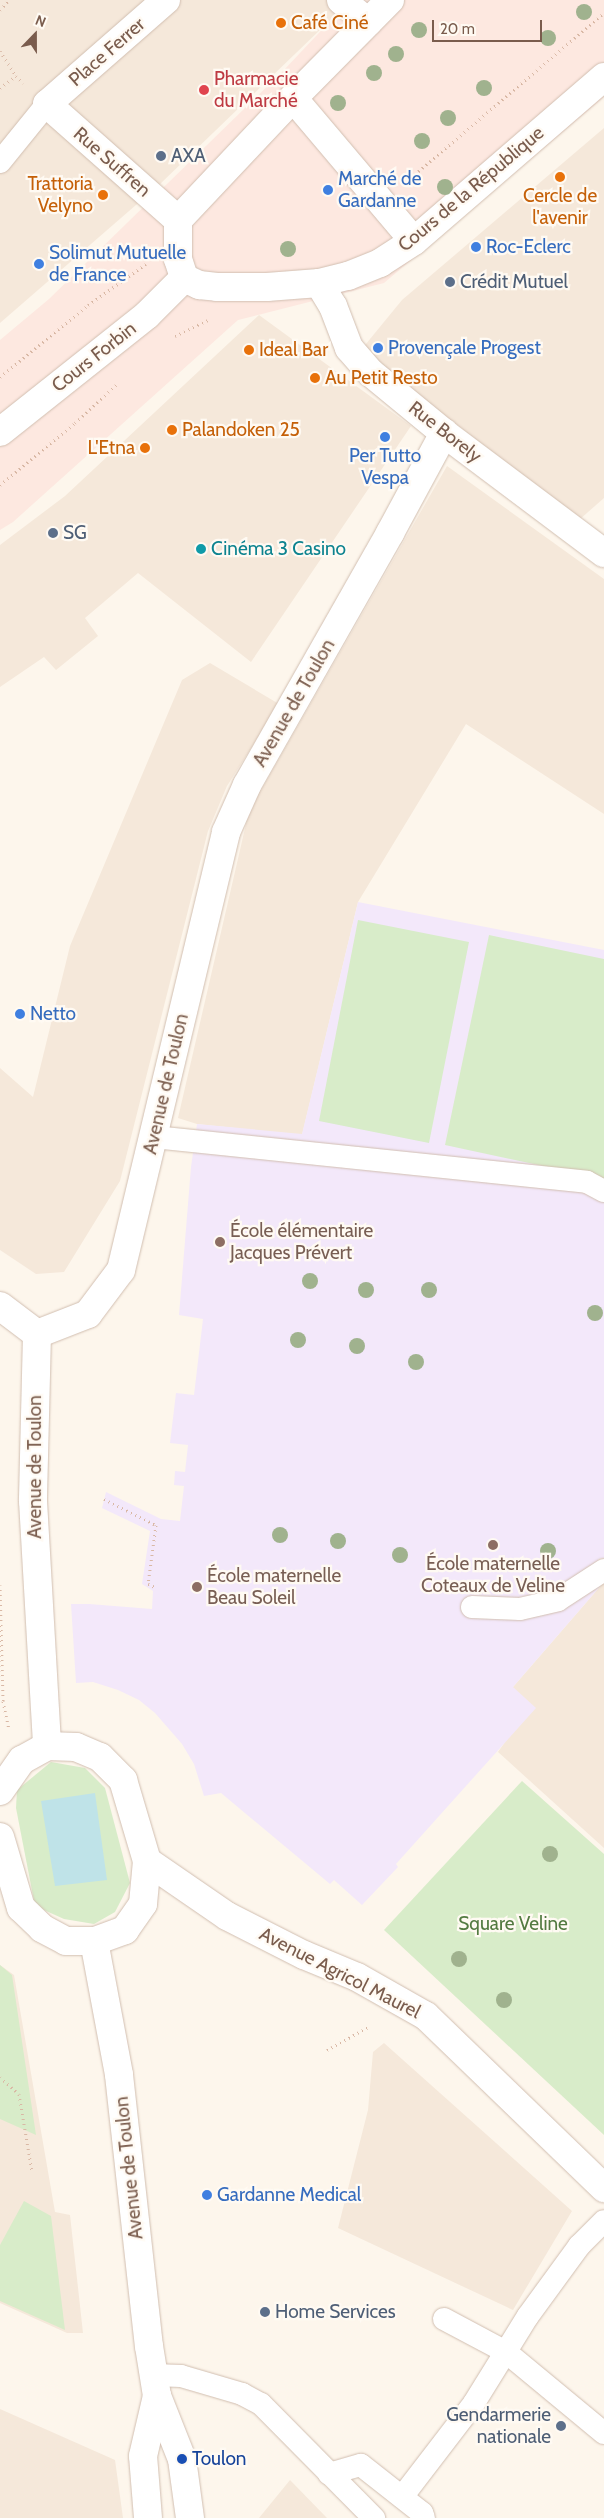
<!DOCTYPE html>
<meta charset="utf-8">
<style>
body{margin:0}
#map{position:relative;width:604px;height:2518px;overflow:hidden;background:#fdf6ec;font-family:Cabin,sans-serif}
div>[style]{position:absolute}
.residential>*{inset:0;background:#f5e8da}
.commercial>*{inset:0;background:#fde8e0}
.education>*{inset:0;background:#f3e8fa}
.green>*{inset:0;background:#d8ecc9}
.water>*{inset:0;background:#bfe3e8}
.path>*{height:3px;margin-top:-1.5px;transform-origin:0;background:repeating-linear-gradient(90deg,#d9b8a5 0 1px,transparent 0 5px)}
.roads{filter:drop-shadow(0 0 1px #d1beb0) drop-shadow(0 0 1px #d1beb0)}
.service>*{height:22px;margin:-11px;padding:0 11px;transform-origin:11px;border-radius:11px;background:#fff}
.minor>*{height:28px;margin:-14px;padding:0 14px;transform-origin:14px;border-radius:14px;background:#fff}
.tertiary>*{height:28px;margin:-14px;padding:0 14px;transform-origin:14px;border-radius:14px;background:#fff}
.secondary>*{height:28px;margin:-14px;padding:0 14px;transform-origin:14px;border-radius:14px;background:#fff}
.trees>*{width:16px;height:16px;margin:-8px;border-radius:50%;background:#a0b28e}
.dots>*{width:14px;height:14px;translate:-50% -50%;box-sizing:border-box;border:2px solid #fffaf3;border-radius:50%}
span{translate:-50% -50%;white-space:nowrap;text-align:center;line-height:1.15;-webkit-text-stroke:4.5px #fffaf3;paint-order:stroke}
.food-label{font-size:19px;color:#c56008}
.left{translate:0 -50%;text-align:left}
.right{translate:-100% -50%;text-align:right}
.street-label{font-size:19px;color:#7a5c4d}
.health-label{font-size:19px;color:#be3a42}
.service-label{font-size:19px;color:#4e5e75}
.shop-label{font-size:19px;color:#366cbe}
.culture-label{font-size:19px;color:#0d838f}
.education-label{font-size:19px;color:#785e54}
.park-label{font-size:19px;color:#537a41}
.transit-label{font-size:19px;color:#164399}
.north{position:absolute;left:10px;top:10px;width:50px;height:50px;-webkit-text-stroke:4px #fffaf3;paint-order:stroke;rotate:22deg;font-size:14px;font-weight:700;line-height:20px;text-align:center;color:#7a5c4d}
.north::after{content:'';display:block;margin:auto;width:18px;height:22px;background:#7a5c4d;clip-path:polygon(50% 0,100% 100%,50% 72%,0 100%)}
.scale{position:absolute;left:432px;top:20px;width:110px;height:22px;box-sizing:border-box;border:2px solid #7a5c4d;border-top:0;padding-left:6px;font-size:15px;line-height:18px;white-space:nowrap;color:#7a5c4d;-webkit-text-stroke:4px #fffaf3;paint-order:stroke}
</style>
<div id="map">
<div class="residential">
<div style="clip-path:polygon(0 0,351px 0,159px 185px,0 323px)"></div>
<div style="clip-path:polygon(604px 128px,604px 498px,579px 520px,361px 350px,402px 300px)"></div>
<div style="clip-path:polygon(259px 315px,411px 426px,251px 662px,138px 573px,85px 618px,98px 636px,56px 670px,44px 657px,0 687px,0 545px,65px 496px)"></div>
<div style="clip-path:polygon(447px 466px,604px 579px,604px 814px,466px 724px,358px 902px,302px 1135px,197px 1124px,178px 1118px,249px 811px)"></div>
<div style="clip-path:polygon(210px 663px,279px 704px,227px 786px,208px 831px,120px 1181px,64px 1272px,36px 1274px,0 1250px,0 1068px,33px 1097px,70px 946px,182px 680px)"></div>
<div style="clip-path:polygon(604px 1582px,604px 1848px,498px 1752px,505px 1742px,513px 1687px)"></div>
<div style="clip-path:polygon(0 1965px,14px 1975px,55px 2212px,70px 2215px,83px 2333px,67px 2333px,0 2303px)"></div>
<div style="clip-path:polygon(384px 2043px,572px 2211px,513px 2310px,338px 2228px,368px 2110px,373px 2052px)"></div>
<div style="clip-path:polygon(0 2409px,115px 2460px,123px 2518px,0 2518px)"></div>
<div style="clip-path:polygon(290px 2480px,327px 2518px,259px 2518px)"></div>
</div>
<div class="commercial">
<div style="clip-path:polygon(350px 0,604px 0,604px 97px,384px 283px,238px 320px,13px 522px,0 530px,0 340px,49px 299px,283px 71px)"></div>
</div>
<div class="education">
<div style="clip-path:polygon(358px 902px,604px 950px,604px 1558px,598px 1559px,604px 1568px,604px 1582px,513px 1687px,536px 1708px,396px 1864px,398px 1867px,362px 1905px,334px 1880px,330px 1884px,221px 1793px,204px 1796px,194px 1764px,182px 1744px,155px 1713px,139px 1700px,118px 1690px,93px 1682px,76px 1683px,71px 1604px,89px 1604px,152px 1609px,153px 1591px,142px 1584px,150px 1531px,102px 1508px,106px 1492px,161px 1519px,180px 1521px,184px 1486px,174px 1485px,175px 1471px,185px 1472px,188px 1445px,170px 1443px,176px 1393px,194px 1395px,203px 1319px,179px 1315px,191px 1167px,197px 1124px,302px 1134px)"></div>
</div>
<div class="green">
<div style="clip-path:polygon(358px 920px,469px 942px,429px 1143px,319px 1121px)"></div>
<div style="clip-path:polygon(489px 935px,604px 959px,604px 1179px,445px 1145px)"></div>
<div style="clip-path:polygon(51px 1762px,85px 1768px,105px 1788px,130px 1883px,115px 1912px,94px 1924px,64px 1919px,35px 1906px,16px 1808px,17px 1790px)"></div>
<div style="clip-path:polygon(522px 1781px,604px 1854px,604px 2135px,384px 1930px)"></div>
<div style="clip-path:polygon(0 1965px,12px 1975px,36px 2135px,0 2119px)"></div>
<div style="clip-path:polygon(24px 2201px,51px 2216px,65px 2330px,0 2301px,0 2245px)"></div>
</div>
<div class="water">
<div style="clip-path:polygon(95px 1793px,107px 1880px,55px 1886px,41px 1801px)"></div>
</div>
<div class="path">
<div style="left:0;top:10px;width:13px;rotate:-48deg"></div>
<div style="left:0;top:51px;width:30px;rotate:57deg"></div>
<div style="left:16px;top:76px;width:10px;rotate:45deg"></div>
<div style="left:0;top:88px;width:20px;rotate:-37deg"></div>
<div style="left:407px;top:181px;width:259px;rotate:-40.5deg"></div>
<div style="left:175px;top:336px;width:37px;rotate:-26deg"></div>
<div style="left:0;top:377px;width:114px;rotate:-39.3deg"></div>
<div style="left:88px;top:305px;width:71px;rotate:-35.3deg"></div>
<div style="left:0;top:485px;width:97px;rotate:-39.6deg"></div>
<div style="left:75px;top:423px;width:57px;rotate:-42.9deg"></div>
<div style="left:104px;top:1499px;width:58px;rotate:26.6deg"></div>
<div style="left:156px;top:1525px;width:60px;rotate:97.7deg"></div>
<div style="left:148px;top:1584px;width:8px;rotate:23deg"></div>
<div style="left:0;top:1585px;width:116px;rotate:88.5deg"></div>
<div style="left:3px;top:1701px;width:29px;rotate:78deg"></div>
<div style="left:327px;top:2050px;width:49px;rotate:-29.2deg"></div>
<div style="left:0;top:2077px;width:25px;rotate:42deg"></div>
<div style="left:19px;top:2094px;width:79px;rotate:80.5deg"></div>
</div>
<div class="roads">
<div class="service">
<div style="left:0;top:162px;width:75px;rotate:-51deg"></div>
<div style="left:154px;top:1137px;width:435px;rotate:5.9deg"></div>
<div style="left:587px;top:1182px;width:19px;rotate:28deg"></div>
<div style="left:472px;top:1607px;width:48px;rotate:2.4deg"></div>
<div style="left:520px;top:1609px;width:39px;rotate:-13deg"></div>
<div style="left:558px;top:1600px;width:55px;rotate:-33.1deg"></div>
<div style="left:444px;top:2319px;width:70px;rotate:28deg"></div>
<div style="left:506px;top:2352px;width:127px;rotate:39.6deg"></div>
<div style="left:154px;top:2375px;width:27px;rotate:2deg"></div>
<div style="left:181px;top:2376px;width:64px;rotate:16.4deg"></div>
<div style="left:242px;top:2394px;width:21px;rotate:28deg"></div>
<div style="left:261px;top:2404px;width:161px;rotate:45.3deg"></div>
<div style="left:329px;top:2474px;width:33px;rotate:-16deg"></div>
<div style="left:361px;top:2465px;width:78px;rotate:38.2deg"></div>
<div style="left:422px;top:2513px;width:5px;rotate:68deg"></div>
<div style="left:402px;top:2497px;width:118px;rotate:-52.5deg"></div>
<div style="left:474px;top:2403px;width:102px;rotate:-58.2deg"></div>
<div style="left:528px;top:2316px;width:87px;rotate:-53.9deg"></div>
<div style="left:579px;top:2246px;width:35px;rotate:-45deg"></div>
</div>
<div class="minor">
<div style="left:166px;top:0;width:158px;rotate:138.8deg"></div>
<div style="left:47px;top:104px;width:175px;rotate:41.5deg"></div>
<div style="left:341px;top:0;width:35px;rotate:39deg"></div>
<div style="left:37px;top:1334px;width:55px;rotate:-21.4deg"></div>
<div style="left:88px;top:1314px;width:55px;rotate:-53.1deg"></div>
<div style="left:121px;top:1270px;width:450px;rotate:-76.5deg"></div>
<div style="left:226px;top:832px;width:51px;rotate:-65.9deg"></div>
<div style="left:247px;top:785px;width:290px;rotate:-60.4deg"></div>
<div style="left:390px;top:533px;width:114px;rotate:-61.6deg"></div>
</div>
<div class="tertiary">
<div style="left:0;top:1306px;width:46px;rotate:37.1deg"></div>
<div style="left:37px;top:1334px;width:167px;rotate:91.4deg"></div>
<div style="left:33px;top:1501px;width:245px;rotate:86.7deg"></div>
<div style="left:0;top:1791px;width:38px;rotate:-55deg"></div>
<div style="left:22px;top:1760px;width:29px;rotate:-29deg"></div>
<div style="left:47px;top:1746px;width:29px;rotate:2deg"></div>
<div style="left:76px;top:1747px;width:26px;rotate:23deg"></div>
<div style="left:100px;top:1757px;width:33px;rotate:45deg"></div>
<div style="left:123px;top:1780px;width:84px;rotate:73.5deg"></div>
<div style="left:147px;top:1861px;width:43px;rotate:95.3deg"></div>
<div style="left:143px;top:1904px;width:32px;rotate:125deg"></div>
<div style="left:125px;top:1930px;width:33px;rotate:160deg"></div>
<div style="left:94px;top:1941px;width:28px;rotate:180deg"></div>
<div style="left:66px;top:1941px;width:27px;rotate:-152deg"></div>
<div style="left:42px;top:1928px;width:29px;rotate:-136deg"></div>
<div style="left:21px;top:1908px;width:74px;rotate:-106.5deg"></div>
<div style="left:147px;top:1861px;width:97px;rotate:34.5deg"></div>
<div style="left:227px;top:1916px;width:86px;rotate:26.9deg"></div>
<div style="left:304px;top:1955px;width:57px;rotate:22.5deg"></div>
<div style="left:357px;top:1977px;width:79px;rotate:29.5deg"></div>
<div style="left:426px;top:2016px;width:248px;rotate:44deg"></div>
<div style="left:94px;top:1941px;width:136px;rotate:79.4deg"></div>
<div style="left:119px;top:2075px;width:273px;rotate:83.7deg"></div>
<div style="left:149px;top:2346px;width:51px;rotate:80.9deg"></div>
<div style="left:157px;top:2396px;width:68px;rotate:68.4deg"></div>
<div style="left:182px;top:2459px;width:60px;rotate:82.3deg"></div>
<div style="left:148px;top:2518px;width:62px;rotate:-94.6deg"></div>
<div style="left:143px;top:2456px;width:62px;rotate:-76.9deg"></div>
</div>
<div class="secondary">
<div style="left:390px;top:0;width:138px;rotate:134.7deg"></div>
<div style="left:293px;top:98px;width:168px;rotate:133.3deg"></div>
<div style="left:178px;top:220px;width:39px;rotate:90deg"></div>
<div style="left:178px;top:259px;width:20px;rotate:72deg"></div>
<div style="left:184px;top:278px;width:17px;rotate:25deg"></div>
<div style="left:199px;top:285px;width:18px;rotate:6deg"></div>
<div style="left:217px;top:287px;width:50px"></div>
<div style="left:267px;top:287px;width:52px;rotate:-4.4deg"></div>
<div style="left:319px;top:283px;width:30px;rotate:-14deg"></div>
<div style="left:348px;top:276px;width:35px;rotate:-22deg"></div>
<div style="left:380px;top:263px;width:40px;rotate:-32.9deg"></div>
<div style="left:414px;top:241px;width:251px;rotate:-40.8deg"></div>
<div style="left:293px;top:98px;width:187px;rotate:49.8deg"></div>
<div style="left:319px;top:283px;width:27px;rotate:59deg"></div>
<div style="left:333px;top:306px;width:45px;rotate:69.1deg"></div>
<div style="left:349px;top:348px;width:33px;rotate:49deg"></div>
<div style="left:371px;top:373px;width:94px;rotate:39.4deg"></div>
<div style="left:444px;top:433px;width:200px;rotate:36.9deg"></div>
<div style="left:0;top:432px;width:188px;rotate:-38.5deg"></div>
<div style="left:147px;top:315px;width:52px;rotate:-45deg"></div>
</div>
</div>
<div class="trees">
<div style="left:584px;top:12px"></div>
<div style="left:419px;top:30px"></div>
<div style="left:548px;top:38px"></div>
<div style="left:396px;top:54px"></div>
<div style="left:374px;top:73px"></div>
<div style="left:484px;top:88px"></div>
<div style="left:338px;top:103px"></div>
<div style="left:448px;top:118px"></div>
<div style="left:422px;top:141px"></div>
<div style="left:445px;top:187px"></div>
<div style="left:288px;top:249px"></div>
<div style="left:310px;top:1281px"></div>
<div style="left:366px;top:1290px"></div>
<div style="left:429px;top:1290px"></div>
<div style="left:595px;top:1313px"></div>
<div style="left:298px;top:1340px"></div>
<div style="left:357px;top:1346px"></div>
<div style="left:416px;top:1362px"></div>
<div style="left:280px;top:1535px"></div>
<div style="left:338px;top:1541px"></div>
<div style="left:548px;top:1551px"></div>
<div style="left:400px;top:1555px"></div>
<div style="left:550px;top:1854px"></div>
<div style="left:459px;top:1959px"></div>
<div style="left:504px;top:2000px"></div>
</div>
<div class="dots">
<div style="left:281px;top:23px;background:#e8710a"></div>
<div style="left:204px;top:90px;background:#e0444e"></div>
<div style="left:161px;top:156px;background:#5c6f8a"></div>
<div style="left:560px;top:177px;background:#e8710a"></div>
<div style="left:328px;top:190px;background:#3f7fe0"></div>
<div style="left:103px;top:195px;background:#e8710a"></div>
<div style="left:476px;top:247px;background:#3f7fe0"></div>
<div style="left:39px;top:264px;background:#3f7fe0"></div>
<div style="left:450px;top:282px;background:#5c6f8a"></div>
<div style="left:378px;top:348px;background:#3f7fe0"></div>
<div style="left:249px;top:350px;background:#e8710a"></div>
<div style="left:315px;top:378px;background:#e8710a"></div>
<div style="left:172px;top:430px;background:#e8710a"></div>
<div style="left:385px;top:437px;background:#3f7fe0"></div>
<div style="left:145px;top:448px;background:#e8710a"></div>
<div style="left:53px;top:533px;background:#5c6f8a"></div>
<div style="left:201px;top:549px;background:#0f9aa8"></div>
<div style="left:20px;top:1014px;background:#3f7fe0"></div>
<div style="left:220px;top:1242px;background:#8d6e63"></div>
<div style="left:493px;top:1545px;background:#8d6e63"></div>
<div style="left:197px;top:1587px;background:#8d6e63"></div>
<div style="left:207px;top:2195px;background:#3f7fe0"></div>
<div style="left:265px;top:2312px;background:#5c6f8a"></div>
<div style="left:561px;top:2426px;background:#5c6f8a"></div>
<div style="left:182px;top:2459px;background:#1a4fb4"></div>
</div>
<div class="food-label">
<span class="left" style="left:291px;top:23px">Café Ciné</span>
<span class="right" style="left:93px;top:195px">Trattoria<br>Velyno</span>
<span style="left:560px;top:207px">Cercle de<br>l'avenir</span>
<span class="left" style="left:259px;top:350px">Ideal Bar</span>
<span class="left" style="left:325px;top:378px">Au Petit Resto</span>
<span class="left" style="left:182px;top:430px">Palandoken 25</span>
<span class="right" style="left:135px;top:448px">L'Etna</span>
</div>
<div class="street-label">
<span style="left:107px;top:52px;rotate:-41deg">Place Ferrer</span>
<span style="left:112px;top:162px;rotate:41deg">Rue Suffren</span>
<span style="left:471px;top:189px;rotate:-40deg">Cours de la République</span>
<span style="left:94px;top:357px;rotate:-38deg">Cours Forbin</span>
<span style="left:445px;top:432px;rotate:38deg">Rue Borely</span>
<span style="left:294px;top:703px;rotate:-60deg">Avenue de Toulon</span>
<span style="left:166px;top:1084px;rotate:-77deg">Avenue de Toulon</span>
<span style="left:35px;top:1467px;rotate:-90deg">Avenue de Toulon</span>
<span style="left:340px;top:1973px;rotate:27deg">Avenue Agricol Maurel</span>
<span style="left:129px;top:2168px;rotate:-96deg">Avenue de Toulon</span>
</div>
<div class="health-label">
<span class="left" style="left:214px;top:90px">Pharmacie<br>du Marché</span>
</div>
<div class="service-label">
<span class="left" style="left:171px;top:156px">AXA</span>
<span class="left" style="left:460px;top:282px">Crédit Mutuel</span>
<span class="left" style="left:63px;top:533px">SG</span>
<span class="left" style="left:275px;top:2312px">Home Services</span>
<span class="right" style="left:551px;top:2426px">Gendarmerie<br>nationale</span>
</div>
<div class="shop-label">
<span class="left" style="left:338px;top:190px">Marché de<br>Gardanne</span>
<span class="left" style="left:486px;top:247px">Roc-Eclerc</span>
<span class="left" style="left:49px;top:264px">Solimut Mutuelle<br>de France</span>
<span class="left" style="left:388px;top:348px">Provençale Progest</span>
<span style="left:385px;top:467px">Per Tutto<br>Vespa</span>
<span class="left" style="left:30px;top:1014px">Netto</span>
<span class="left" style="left:217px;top:2195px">Gardanne Medical</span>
</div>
<div class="culture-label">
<span class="left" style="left:211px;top:549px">Cinéma 3 Casino</span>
</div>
<div class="education-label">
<span class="left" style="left:230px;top:1242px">École élémentaire<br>Jacques Prévert</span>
<span style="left:493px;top:1575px">École maternelle<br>Coteaux de Veline</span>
<span class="left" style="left:207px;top:1587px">École maternelle<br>Beau Soleil</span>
</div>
<div class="park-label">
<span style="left:513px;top:1924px">Square Veline</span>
</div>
<div class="transit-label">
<span class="left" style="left:192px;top:2459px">Toulon</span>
</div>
<div class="north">N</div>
<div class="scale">20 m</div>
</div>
